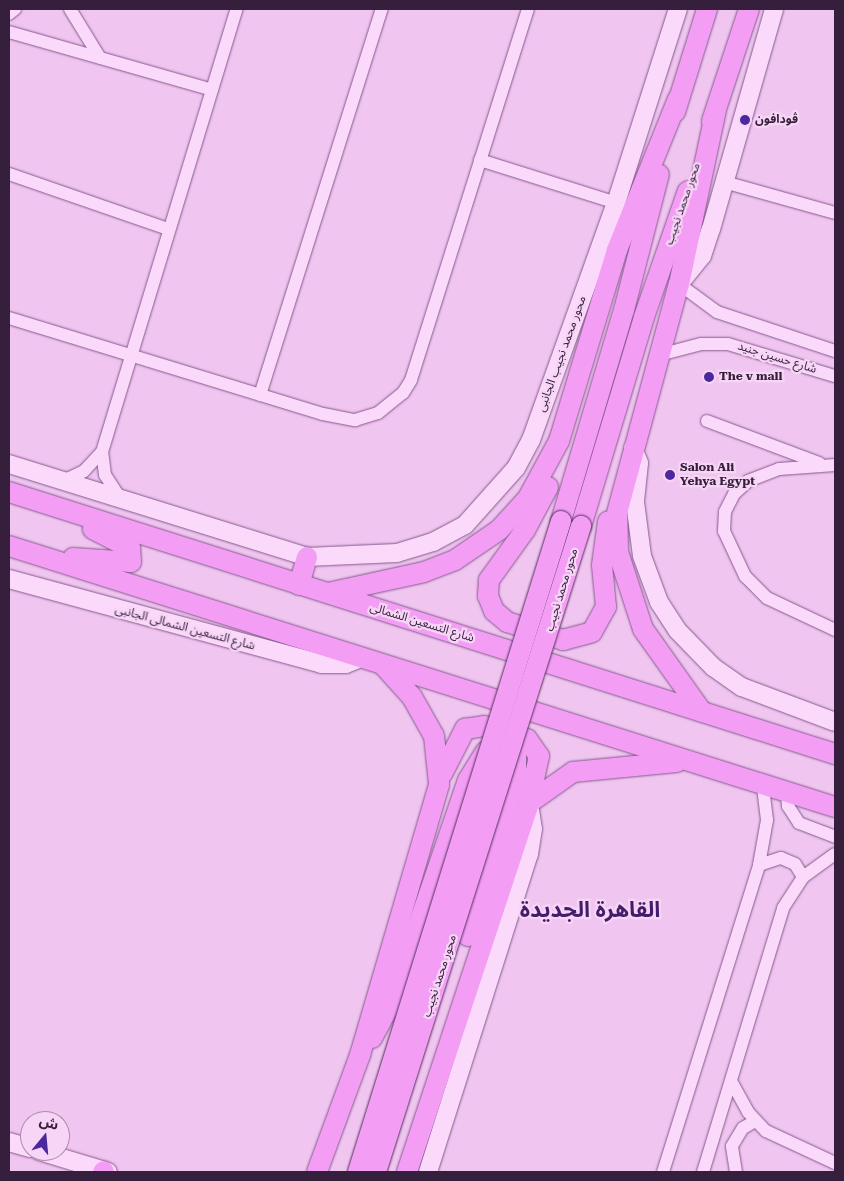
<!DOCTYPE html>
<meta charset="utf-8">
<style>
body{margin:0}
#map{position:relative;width:844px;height:1181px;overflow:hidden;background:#f0c5f0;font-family:"Roboto Serif","Noto Sans Arabic",serif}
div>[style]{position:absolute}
.roads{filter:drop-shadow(0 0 1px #845a8c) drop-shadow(0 0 1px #845a8c)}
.street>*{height:12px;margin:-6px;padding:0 6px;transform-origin:6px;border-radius:6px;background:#fad9fa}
.secondary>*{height:18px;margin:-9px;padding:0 9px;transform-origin:9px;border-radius:9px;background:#fad9fa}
.primary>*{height:20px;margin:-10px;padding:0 10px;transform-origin:10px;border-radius:10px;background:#f39df4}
.bridges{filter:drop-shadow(0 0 1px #502f5a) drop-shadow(0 0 1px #502f5a)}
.primary-bridge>*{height:20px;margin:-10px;padding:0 10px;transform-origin:10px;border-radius:10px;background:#f39df4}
.dots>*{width:14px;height:14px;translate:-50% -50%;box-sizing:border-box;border:2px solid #f7d5f6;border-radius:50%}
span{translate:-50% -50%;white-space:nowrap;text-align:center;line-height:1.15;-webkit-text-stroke:4.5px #f7d5f6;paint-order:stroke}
.poi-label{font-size:12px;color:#361f3c;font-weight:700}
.left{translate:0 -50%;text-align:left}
.street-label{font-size:12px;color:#361f3c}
.town-label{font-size:22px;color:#441d6a;font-weight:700}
.frame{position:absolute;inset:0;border:10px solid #361f3c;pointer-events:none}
.north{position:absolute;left:20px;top:1111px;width:50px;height:50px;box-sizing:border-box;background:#f7d5f6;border:1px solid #aa8cac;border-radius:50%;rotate:17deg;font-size:14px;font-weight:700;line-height:20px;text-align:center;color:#361f3c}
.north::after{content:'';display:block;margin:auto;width:18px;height:22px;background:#4b289d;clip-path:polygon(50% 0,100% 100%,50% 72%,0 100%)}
</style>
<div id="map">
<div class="roads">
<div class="street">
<div style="left:70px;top:9px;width:57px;rotate:58.5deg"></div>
<div style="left:9px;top:14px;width:8px;rotate:-40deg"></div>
<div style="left:9px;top:32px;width:211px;rotate:15.9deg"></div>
<div style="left:480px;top:160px;width:143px;rotate:17.5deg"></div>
<div style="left:9px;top:174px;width:168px;rotate:19.1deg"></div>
<div style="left:724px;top:182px;width:115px;rotate:15.6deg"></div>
<div style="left:679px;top:284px;width:47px;rotate:36.4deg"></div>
<div style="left:717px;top:312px;width:124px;rotate:18.3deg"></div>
<div style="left:9px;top:318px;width:328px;rotate:17deg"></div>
<div style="left:323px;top:414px;width:33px;rotate:11deg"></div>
<div style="left:355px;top:420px;width:24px;rotate:-17deg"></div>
<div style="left:378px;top:413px;width:32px;rotate:-39deg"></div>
<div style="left:403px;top:393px;width:15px;rotate:-58deg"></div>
<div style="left:411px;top:380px;width:389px;rotate:-72.5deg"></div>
<div style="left:659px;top:355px;width:43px;rotate:-14.7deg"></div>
<div style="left:701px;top:344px;width:27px"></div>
<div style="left:728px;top:344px;width:112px;rotate:16.7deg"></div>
<div style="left:260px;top:395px;width:405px;rotate:-72.5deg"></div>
<div style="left:707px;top:421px;width:120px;rotate:20.6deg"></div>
<div style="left:835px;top:465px;width:56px;rotate:175.9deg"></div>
<div style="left:779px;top:469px;width:33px;rotate:159deg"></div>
<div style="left:748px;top:481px;width:19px;rotate:137deg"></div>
<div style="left:734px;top:494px;width:20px;rotate:117deg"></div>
<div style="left:725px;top:512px;width:19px;rotate:93deg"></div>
<div style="left:724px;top:531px;width:50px;rotate:65deg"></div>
<div style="left:745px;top:576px;width:31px;rotate:45deg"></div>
<div style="left:767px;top:598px;width:75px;rotate:25.2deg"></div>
<div style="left:63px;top:481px;width:23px;rotate:-25deg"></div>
<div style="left:84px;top:471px;width:26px;rotate:-47deg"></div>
<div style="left:120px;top:498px;width:27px;rotate:-123deg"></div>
<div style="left:105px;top:475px;width:23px;rotate:-97deg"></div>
<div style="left:102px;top:452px;width:463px;rotate:-73.1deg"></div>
<div style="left:787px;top:792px;width:14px;rotate:86deg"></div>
<div style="left:788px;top:806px;width:20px;rotate:57deg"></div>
<div style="left:799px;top:823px;width:39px;rotate:21deg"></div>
<div style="left:759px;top:865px;width:23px;rotate:-18deg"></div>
<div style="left:781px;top:858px;width:15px;rotate:23deg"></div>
<div style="left:795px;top:864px;width:15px;rotate:58deg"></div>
<div style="left:731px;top:1081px;width:35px;rotate:61deg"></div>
<div style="left:748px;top:1112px;width:26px;rotate:47deg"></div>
<div style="left:766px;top:1131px;width:76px;rotate:24.9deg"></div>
<div style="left:663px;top:1172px;width:322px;rotate:-72.6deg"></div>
<div style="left:759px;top:865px;width:46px;rotate:-79.9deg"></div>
<div style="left:767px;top:820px;width:35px;rotate:-97deg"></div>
<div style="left:703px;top:1172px;width:276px;rotate:-73.1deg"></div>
<div style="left:783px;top:908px;width:37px;rotate:-57deg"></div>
<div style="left:803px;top:877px;width:39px;rotate:-36deg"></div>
<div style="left:736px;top:1172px;width:26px;rotate:-99deg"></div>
<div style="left:732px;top:1146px;width:21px;rotate:-59deg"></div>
<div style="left:743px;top:1128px;width:14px;rotate:-30deg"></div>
</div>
<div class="secondary">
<div style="left:679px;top:284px;width:36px;rotate:-51deg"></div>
<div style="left:702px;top:256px;width:28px;rotate:-72deg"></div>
<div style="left:711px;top:229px;width:229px;rotate:-74deg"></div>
<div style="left:633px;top:448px;width:16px;rotate:68deg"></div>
<div style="left:639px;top:463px;width:39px;rotate:96deg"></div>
<div style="left:635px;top:502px;width:54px;rotate:82.6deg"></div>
<div style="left:642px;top:556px;width:49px;rotate:69.7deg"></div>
<div style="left:659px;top:602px;width:33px;rotate:57deg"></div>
<div style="left:677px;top:630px;width:52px;rotate:45.8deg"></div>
<div style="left:713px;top:667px;width:35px;rotate:35deg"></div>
<div style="left:742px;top:687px;width:99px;rotate:20.6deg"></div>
<div style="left:9px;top:464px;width:312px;rotate:17.3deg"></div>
<div style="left:307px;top:557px;width:90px;rotate:-2.5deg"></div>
<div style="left:397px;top:553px;width:38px;rotate:-17deg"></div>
<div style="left:433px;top:542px;width:36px;rotate:-28deg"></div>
<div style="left:465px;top:525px;width:76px;rotate:-48.2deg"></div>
<div style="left:516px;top:468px;width:32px;rotate:-62deg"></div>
<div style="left:531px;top:440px;width:252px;rotate:-70.3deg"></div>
<div style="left:616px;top:203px;width:204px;rotate:-72.3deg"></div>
<div style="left:9px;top:579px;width:323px;rotate:15.2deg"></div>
<div style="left:321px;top:664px;width:25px"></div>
<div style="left:346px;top:664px;width:18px;rotate:-22deg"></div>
<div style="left:9px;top:1142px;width:22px;rotate:16deg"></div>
<div style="left:39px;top:1151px;width:72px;rotate:16.9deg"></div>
<div style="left:428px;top:1172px;width:334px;rotate:-72.4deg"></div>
<div style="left:529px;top:854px;width:25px;rotate:-81deg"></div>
<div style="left:533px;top:829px;width:26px;rotate:-99deg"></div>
</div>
<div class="primary">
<div style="left:675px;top:112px;width:108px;rotate:-72.7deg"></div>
<div style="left:712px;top:121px;width:118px;rotate:-71.7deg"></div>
<div style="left:548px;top:487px;width:49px;rotate:118.1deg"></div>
<div style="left:525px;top:530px;width:62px;rotate:125.8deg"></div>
<div style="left:489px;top:580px;width:16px;rotate:94deg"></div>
<div style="left:488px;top:596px;width:16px;rotate:68deg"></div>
<div style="left:494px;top:611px;width:17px;rotate:40deg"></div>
<div style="left:507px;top:622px;width:59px;rotate:17.8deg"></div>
<div style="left:563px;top:640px;width:30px;rotate:-15deg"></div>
<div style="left:592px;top:632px;width:29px;rotate:-61deg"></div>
<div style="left:606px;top:607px;width:42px;rotate:-95.4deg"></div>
<div style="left:602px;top:565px;width:44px;rotate:-82.2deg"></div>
<div style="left:9px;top:492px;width:867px;rotate:17.6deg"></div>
<div style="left:561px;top:521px;width:220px;rotate:-73.4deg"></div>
<div style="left:624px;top:310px;width:140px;rotate:-75.6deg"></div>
<div style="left:581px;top:526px;width:218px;rotate:-73.2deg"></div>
<div style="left:644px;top:317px;width:133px;rotate:-70.8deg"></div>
<div style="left:9px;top:546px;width:866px;rotate:17.54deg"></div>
<div style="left:73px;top:558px;width:58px;rotate:3.9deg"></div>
<div style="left:131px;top:562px;width:14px;rotate:-94deg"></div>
<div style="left:130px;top:548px;width:42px;rotate:-152.8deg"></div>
<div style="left:299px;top:585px;width:29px;rotate:-74deg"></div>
<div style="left:328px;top:593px;width:98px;rotate:-12.3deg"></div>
<div style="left:424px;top:572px;width:33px;rotate:-21deg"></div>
<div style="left:455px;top:560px;width:53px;rotate:-34.3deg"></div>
<div style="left:499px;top:530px;width:43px;rotate:-47.8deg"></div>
<div style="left:528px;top:498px;width:65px;rotate:-61.5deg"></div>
<div style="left:559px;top:441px;width:200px;rotate:-73.1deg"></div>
<div style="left:617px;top:250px;width:163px;rotate:-68deg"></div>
<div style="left:702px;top:712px;width:102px;rotate:-125.4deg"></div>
<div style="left:643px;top:629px;width:81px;rotate:-108deg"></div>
<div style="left:618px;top:552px;width:39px;rotate:-91deg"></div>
<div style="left:617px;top:513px;width:237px;rotate:-74.9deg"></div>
<div style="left:679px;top:284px;width:178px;rotate:-78deg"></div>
<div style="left:442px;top:774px;width:51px;rotate:-62.9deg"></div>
<div style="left:465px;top:729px;width:19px;rotate:-9deg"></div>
<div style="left:484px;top:726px;width:45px;rotate:16.8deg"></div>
<div style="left:527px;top:739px;width:21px;rotate:55deg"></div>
<div style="left:539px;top:756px;width:48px;rotate:102deg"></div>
<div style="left:468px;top:936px;width:165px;rotate:-73.1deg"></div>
<div style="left:516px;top:778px;width:35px;rotate:-90deg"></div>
<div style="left:372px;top:1038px;width:44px;rotate:-61.7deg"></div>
<div style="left:393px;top:999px;width:231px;rotate:-71.1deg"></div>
<div style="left:468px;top:780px;width:34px;rotate:-58deg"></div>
<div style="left:103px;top:1172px;width:1px;rotate:-45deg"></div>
<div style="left:317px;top:1172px;width:125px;rotate:-69.8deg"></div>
<div style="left:360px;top:1055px;width:282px;rotate:-73.7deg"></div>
<div style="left:439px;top:784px;width:48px;rotate:-95.9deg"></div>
<div style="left:434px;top:736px;width:45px;rotate:-119.4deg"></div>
<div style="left:412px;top:697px;width:42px;rotate:-132.1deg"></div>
<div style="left:407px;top:1172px;width:389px;rotate:-71.7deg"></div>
<div style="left:529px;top:803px;width:54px;rotate:-35.2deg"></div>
<div style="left:573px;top:772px;width:104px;rotate:-5.5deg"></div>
</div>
</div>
<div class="bridges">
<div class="primary-bridge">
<div style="left:358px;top:1172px;width:682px;rotate:-72.68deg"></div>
<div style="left:376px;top:1172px;width:678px;rotate:-72.39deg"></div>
</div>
</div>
<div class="dots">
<div style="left:745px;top:120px;background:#4b289d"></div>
<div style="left:709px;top:377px;background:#4b289d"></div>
<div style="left:670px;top:475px;background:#4b289d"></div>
</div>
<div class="poi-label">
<span class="left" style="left:755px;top:120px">ڤودافون</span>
<span class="left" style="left:719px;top:377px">The v mall</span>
<span class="left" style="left:680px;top:475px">Salon Ali<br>Yehya Egypt</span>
</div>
<div class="street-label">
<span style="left:683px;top:204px;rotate:-71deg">محور محمد نجيب</span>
<span style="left:562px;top:354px;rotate:-70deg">محور محمد نجيب الجانبى</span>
<span style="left:777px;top:358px;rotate:17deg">شارع حسين جنيد</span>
<span style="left:562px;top:590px;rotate:-73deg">محور محمد نجيب</span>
<span style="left:422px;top:623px;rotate:17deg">شارع التسعين الشمالى</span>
<span style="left:185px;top:628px;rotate:15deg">شارع التسعين الشمالى الجانبى</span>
<span style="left:440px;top:976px;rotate:-72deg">محور محمد نجيب</span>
</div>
<div class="town-label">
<span style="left:590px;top:910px">القاهرة الجديدة</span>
</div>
<div class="frame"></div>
<div class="north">ش</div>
</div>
